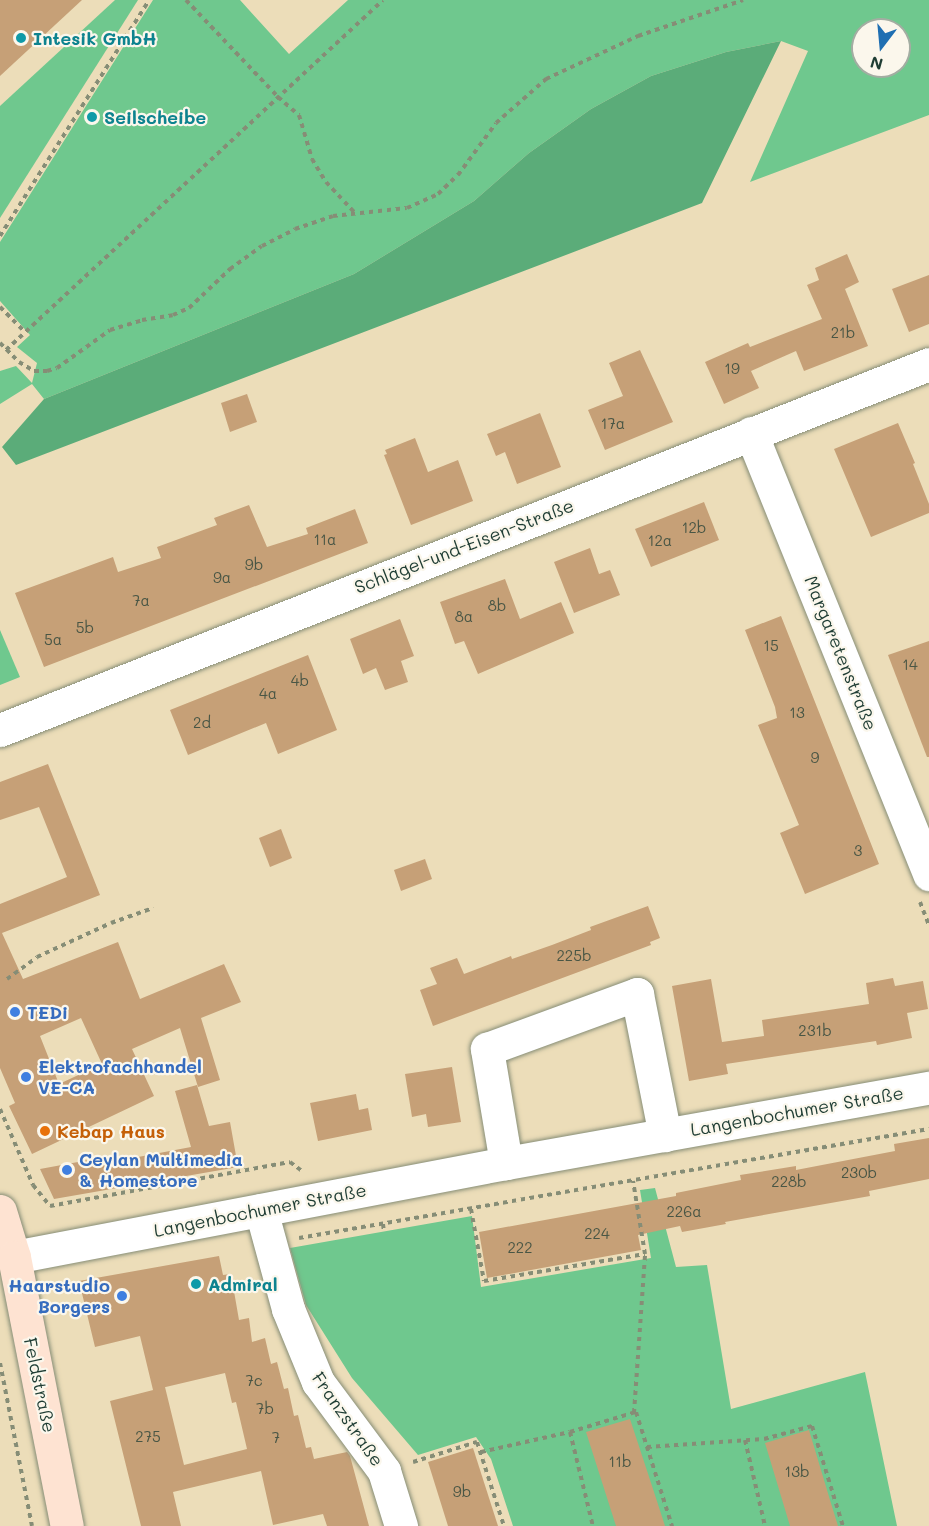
<!DOCTYPE html>
<meta charset="utf-8">
<style>
body{margin:0}
#map{position:relative;width:929px;height:1526px;overflow:hidden;background:#ecddb9;font-family:Mali,sans-serif}
div>[style]{position:absolute}
.green>*{inset:0;background:#6fc88e}
.forest>*{inset:0;background:#5bac79}
.building>*{inset:0;background:#c6a077}
.path>*{height:4px;margin-top:-2px;transform-origin:0;background:repeating-linear-gradient(90deg,#868d76 0 4.5px,transparent 0 9px)}
.roads{filter:drop-shadow(0 0 2px #868d76) drop-shadow(0 0 2px #868d76)}
.minor>*{height:33px;margin:-16.5px;padding:0 16.5px;transform-origin:16.5px;border-radius:16.5px;background:#fff}
.tertiary>*{height:33px;margin:-16.5px;padding:0 16.5px;transform-origin:16.5px;border-radius:16.5px;background:#fff}
.secondary>*{height:33px;margin:-16.5px;padding:0 16.5px;transform-origin:16.5px;border-radius:16.5px;background:#fee3d2}
.dots>*{width:16px;height:16px;translate:-50% -50%;box-sizing:border-box;border:3px solid #fbf7ec;border-radius:50%}
span{translate:-50% -50%;white-space:nowrap;text-align:center;line-height:1.15;-webkit-text-stroke:4.5px #fbf7ec;paint-order:stroke}
.number-label{font-size:15px;color:#495645}
.number-label span{-webkit-text-stroke-width:0}
.culture-label{font-size:18px;color:#0d838f;font-weight:700}
.left{translate:0 -50%;text-align:left}
.street-label{font-size:18px;color:#1f3d34}
.shop-label{font-size:18px;color:#366cbe;font-weight:700}
.right{translate:-100% -50%;text-align:right}
.food-label{font-size:18px;color:#c56008;font-weight:700}
.north{position:absolute;left:851px;top:18px;width:60px;height:60px;box-sizing:border-box;background:#fbf7ec;border:2px solid #a3ada2;border-radius:50%;rotate:196deg;font-size:16px;font-weight:700;line-height:24px;text-align:center;color:#1f3d34}
.north::after{content:'';display:block;margin:auto;width:21px;height:27px;background:#1f6fb2;clip-path:polygon(50% 0,100% 100%,50% 72%,0 100%)}
</style>
<div id="map">
<div class="green">
<div style="clip-path:polygon(115px 0,138px 0,0 218px,0 106px)"></div>
<div style="clip-path:polygon(evenodd,153px 0,240px 0,289px 54px,348px 0,929px 0,929px 115px,750px 182px,808px 51px,781px 41px,726px 52px,651px 76px,591px 109px,529px 153px,474px 201px,354px 274px,44px 399px,32px 384px,0 404px,0 371px,16px 366px,32px 383px,37px 363px,17px 347px,30px 335px,0 301px,0 242px,153px 0,863px 30px,899px 30px,899px 66px,863px 66px,863px 30px)"></div>
<div style="clip-path:polygon(0 630px,20px 677px,0 685px)"></div>
<div style="clip-path:polygon(655px 1188px,676px 1267px,707px 1265px,731px 1409px,865px 1372px,897px 1526px,513px 1526px,491px 1459px,476px 1437px,418px 1455px,352px 1378px,306px 1305px,290px 1248px,472px 1216px,481px 1287px,651px 1258px,640px 1190px)"></div>
</div>
<div class="forest">
<div style="clip-path:polygon(781px 41px,702px 203px,16px 465px,2px 447px,44px 399px,354px 274px,474px 201px,529px 153px,591px 109px,651px 76px,726px 52px)"></div>
</div>
<div class="building">
<div style="clip-path:polygon(0 0,82px 0,0 76px)"></div>
<div style="clip-path:polygon(847px 254px,859px 282px,845px 289px,868px 346px,804px 371px,796px 351px,751px 371px,759px 388px,724px 404px,705px 362px,748px 343px,750px 347px,822px 319px,807px 285px,819px 280px,815px 268px)"></div>
<div style="clip-path:polygon(929px 275px,929px 324px,909px 332px,892px 289px)"></div>
<div style="clip-path:polygon(640px 350px,673px 422px,605px 450px,588px 410px,623px 396px,609px 363px)"></div>
<div style="clip-path:polygon(247px 394px,257px 422px,230px 432px,221px 403px)"></div>
<div style="clip-path:polygon(540px 413px,561px 467px,517px 484px,505px 452px,496px 456px,487px 434px)"></div>
<div style="clip-path:polygon(898px 423px,915px 463px,913px 464px,929px 504px,929px 513px,871px 537px,834px 449px)"></div>
<div style="clip-path:polygon(415px 438px,428px 472px,458px 460px,473px 501px,411px 525px,384px 455px,387px 454px,385px 450px)"></div>
<div style="clip-path:polygon(704px 502px,719px 540px,651px 567px,635px 529px)"></div>
<div style="clip-path:polygon(249px 505px,267px 547px,308px 534px,306px 528px,355px 509px,368px 543px,44px 667px,15px 593px,113px 557px,118px 572px,161px 558px,157px 547px,217px 525px,214px 518px)"></div>
<div style="clip-path:polygon(590px 548px,599px 574px,610px 570px,620px 595px,574px 613px,554px 562px)"></div>
<div style="clip-path:polygon(505px 579px,520px 619px,561px 602px,574px 633px,478px 674px,464px 641px,455px 644px,440px 602px)"></div>
<div style="clip-path:polygon(781px 616px,879px 864px,805px 894px,780px 833px,799px 825px,758px 725px,777px 718px,775px 707px,745px 630px)"></div>
<div style="clip-path:polygon(400px 619px,414px 656px,401px 661px,408px 682px,385px 690px,376px 668px,363px 674px,350px 639px)"></div>
<div style="clip-path:polygon(929px 641px,929px 757px,927px 757px,888px 655px)"></div>
<div style="clip-path:polygon(308px 655px,337px 730px,278px 754px,266px 723px,188px 755px,170px 710px)"></div>
<div style="clip-path:polygon(evenodd,48px 764px,100px 895px,2px 933px,23px 979px,118px 942px,140px 999px,224px 964px,241px 1002px,201px 1018px,220px 1080px,198px 1087px,180px 1028px,132px 1049px,154px 1096px,32px 1154px,9px 1106px,15px 1103px,0 1068px,0 904px,67px 877px,39px 807px,0 820px,0 782px,48px 764px,81px 1018px,102px 1064px,59px 1084px,40px 1036px,81px 1018px)"></div>
<div style="clip-path:polygon(281px 829px,292px 858px,270px 867px,259px 838px)"></div>
<div style="clip-path:polygon(425px 859px,432px 879px,401px 891px,394px 870px)"></div>
<div style="clip-path:polygon(648px 906px,660px 938px,650px 942px,651px 945px,433px 1026px,420px 990px,437px 984px,430px 968px,457px 958px,464px 974px,511px 956px,512px 959px,552px 945px,591px 930px,590px 927px)"></div>
<div style="clip-path:polygon(893px 978px,895px 986px,923px 981px,928px 1009px,907px 1013px,912px 1038px,877px 1045px,876px 1041px,726px 1064px,728px 1074px,689px 1081px,672px 986px,711px 979px,722px 1042px,764px 1036px,762px 1020px,869px 1004px,866px 983px)"></div>
<div style="clip-path:polygon(452px 1067px,461px 1122px,428px 1127px,426px 1114px,412px 1117px,405px 1074px)"></div>
<div style="clip-path:polygon(197px 1085px,209px 1126px,230px 1122px,238px 1167px,54px 1199px,40px 1169px,116px 1155px,117px 1161px,191px 1147px,175px 1091px)"></div>
<div style="clip-path:polygon(356px 1094px,359px 1110px,368px 1108px,372px 1130px,318px 1141px,310px 1103px)"></div>
<div style="clip-path:polygon(929px 1138px,929px 1179px,869px 1191px,870px 1196px,725px 1222px,726px 1224px,682px 1232px,680px 1226px,638px 1235px,641px 1250px,487px 1278px,479px 1232px,676px 1196px,676px 1193px,741px 1180px,740px 1175px,796px 1166px,796px 1170px,895px 1151px,894px 1144px)"></div>
<div style="clip-path:polygon(219px 1256px,223px 1275px,231px 1274px,239px 1320px,249px 1318px,252px 1342px,265px 1338px,271px 1364px,277px 1362px,284px 1389px,288px 1388px,294px 1416px,298px 1415px,306px 1448px,311px 1447px,314px 1459px,347px 1452px,350px 1456px,369px 1526px,327px 1526px,323px 1514px,273px 1525px,261px 1471px,173px 1492px,181px 1526px,141px 1526px,110px 1401px,165px 1387px,184px 1465px,247px 1449px,236px 1402px,232px 1403px,225px 1373px,153px 1390px,140px 1336px,95px 1347px,79px 1281px)"></div>
<div style="clip-path:polygon(630px 1419px,654px 1492px,665px 1526px,616px 1526px,586px 1432px)"></div>
<div style="clip-path:polygon(809px 1430px,830px 1500px,838px 1526px,790px 1526px,765px 1443px)"></div>
<div style="clip-path:polygon(473px 1448px,498px 1526px,448px 1526px,428px 1462px)"></div>
</div>
<div class="path">
<div style="left:186px;top:0;width:134px;rotate:46.5deg"></div>
<div style="left:278px;top:97px;width:28px;rotate:41deg"></div>
<div style="left:299px;top:115px;width:46px;rotate:73.5deg"></div>
<div style="left:312px;top:159px;width:27px;rotate:59deg"></div>
<div style="left:326px;top:182px;width:42px;rotate:46.9deg"></div>
<div style="left:0;top:236px;width:279px;rotate:-57.7deg"></div>
<div style="left:0;top:307px;width:35px;rotate:45deg"></div>
<div style="left:0;top:343px;width:27px;rotate:45deg"></div>
<div style="left:19px;top:362px;width:17px;rotate:31deg"></div>
<div style="left:34px;top:371px;width:13px"></div>
<div style="left:47px;top:371px;width:10px;rotate:-17deg"></div>
<div style="left:57px;top:368px;width:65px;rotate:-35.6deg"></div>
<div style="left:110px;top:330px;width:34px;rotate:-17deg"></div>
<div style="left:142px;top:320px;width:31px;rotate:-9deg"></div>
<div style="left:173px;top:315px;width:17px;rotate:-24deg"></div>
<div style="left:189px;top:308px;width:57px;rotate:-43.6deg"></div>
<div style="left:230px;top:269px;width:39px;rotate:-36deg"></div>
<div style="left:262px;top:246px;width:37px;rotate:-27deg"></div>
<div style="left:295px;top:229px;width:40px;rotate:-18.9deg"></div>
<div style="left:333px;top:216px;width:74px;rotate:-6.2deg"></div>
<div style="left:407px;top:208px;width:34px;rotate:-24deg"></div>
<div style="left:438px;top:194px;width:28px;rotate:-44deg"></div>
<div style="left:458px;top:175px;width:64px;rotate:-53.8deg"></div>
<div style="left:496px;top:123px;width:67px;rotate:-41.3deg"></div>
<div style="left:546px;top:79px;width:102px;rotate:-25.1deg"></div>
<div style="left:638px;top:36px;width:111px;rotate:-18.9deg"></div>
<div style="left:6px;top:350px;width:514px;rotate:-42.87deg"></div>
<div style="left:920px;top:902px;width:25px;rotate:69deg"></div>
<div style="left:7px;top:979px;width:37px;rotate:-36deg"></div>
<div style="left:37px;top:957px;width:81px;rotate:-24.7deg"></div>
<div style="left:111px;top:923px;width:45px;rotate:-19.7deg"></div>
<div style="left:0;top:1109px;width:83px;rotate:66.5deg"></div>
<div style="left:33px;top:1185px;width:27px;rotate:51deg"></div>
<div style="left:50px;top:1206px;width:244px;rotate:-10.4deg"></div>
<div style="left:290px;top:1162px;width:15px;rotate:37deg"></div>
<div style="left:471px;top:1209px;width:73px;rotate:79.8deg"></div>
<div style="left:484px;top:1281px;width:163px;rotate:-9.5deg"></div>
<div style="left:645px;top:1254px;width:74px;rotate:-99.3deg"></div>
<div style="left:383px;top:1224px;width:8px;rotate:83deg"></div>
<div style="left:299px;top:1238px;width:639px;rotate:-9.82deg"></div>
<div style="left:0;top:1363px;width:166px;rotate:78.9deg"></div>
<div style="left:634px;top:1413px;width:159px;rotate:-86deg"></div>
<div style="left:570px;top:1432px;width:97px;rotate:76.3deg"></div>
<div style="left:745px;top:1440px;width:88px;rotate:76.9deg"></div>
<div style="left:647px;top:1447px;width:117px;rotate:-3.9deg"></div>
<div style="left:764px;top:1439px;width:50px;rotate:-15.2deg"></div>
<div style="left:812px;top:1426px;width:105px;rotate:72.8deg"></div>
<div style="left:481px;top:1452px;width:91px;rotate:-12.7deg"></div>
<div style="left:570px;top:1432px;width:69px;rotate:-16.9deg"></div>
<div style="left:636px;top:1412px;width:120px;rotate:72.5deg"></div>
<div style="left:413px;top:1462px;width:67px;rotate:-17.4deg"></div>
<div style="left:477px;top:1442px;width:88px;rotate:72.2deg"></div>
</div>
<div class="roads">
<div class="minor">
<div style="left:751px;top:433px;width:476px;rotate:68deg"></div>
<div style="left:506px;top:1163px;width:116px;rotate:-99.5deg"></div>
<div style="left:487px;top:1049px;width:160px;rotate:-20.1deg"></div>
<div style="left:637px;top:994px;width:144px;rotate:78.8deg"></div>
<div style="left:261px;top:1210px;width:103px;rotate:74.7deg"></div>
<div style="left:288px;top:1309px;width:79px;rotate:67.7deg"></div>
<div style="left:318px;top:1382px;width:111px;rotate:53.4deg"></div>
<div style="left:384px;top:1471px;width:58px;rotate:72.8deg"></div>
<div style="left:14px;top:1257px;width:501px;rotate:-10.82deg"></div>
<div style="left:506px;top:1163px;width:430px;rotate:-10.1deg"></div>
</div>
<div class="tertiary">
<div style="left:0;top:730px;width:998px;rotate:-21.5deg"></div>
</div>
<div class="secondary">
<div style="left:0;top:1211px;width:48px;rotate:73.1deg"></div>
<div style="left:14px;top:1257px;width:274px;rotate:78.9deg"></div>
</div>
</div>
<div class="dots">
<div style="left:21px;top:38px;background:#0f9aa8"></div>
<div style="left:92px;top:117px;background:#0f9aa8"></div>
<div style="left:15px;top:1012px;background:#3f7fe0"></div>
<div style="left:26px;top:1077px;background:#3f7fe0"></div>
<div style="left:45px;top:1131px;background:#e8710a"></div>
<div style="left:67px;top:1170px;background:#3f7fe0"></div>
<div style="left:196px;top:1284px;background:#0f9aa8"></div>
<div style="left:122px;top:1296px;background:#3f7fe0"></div>
</div>
<div class="number-label">
<span style="left:843px;top:333px">21b</span>
<span style="left:732px;top:369px">19</span>
<span style="left:613px;top:424px">17a</span>
<span style="left:694px;top:528px">12b</span>
<span style="left:325px;top:540px">11a</span>
<span style="left:660px;top:541px">12a</span>
<span style="left:254px;top:565px">9b</span>
<span style="left:222px;top:578px">9a</span>
<span style="left:141px;top:601px">7a</span>
<span style="left:497px;top:606px">8b</span>
<span style="left:464px;top:617px">8a</span>
<span style="left:85px;top:628px">5b</span>
<span style="left:53px;top:640px">5a</span>
<span style="left:771px;top:646px">15</span>
<span style="left:910px;top:665px">14</span>
<span style="left:300px;top:681px">4b</span>
<span style="left:268px;top:694px">4a</span>
<span style="left:797px;top:713px">13</span>
<span style="left:202px;top:723px">2d</span>
<span style="left:815px;top:758px">9</span>
<span style="left:858px;top:851px">3</span>
<span style="left:574px;top:956px">225b</span>
<span style="left:815px;top:1031px">231b</span>
<span style="left:859px;top:1173px">230b</span>
<span style="left:789px;top:1182px">228b</span>
<span style="left:684px;top:1212px">226a</span>
<span style="left:597px;top:1234px">224</span>
<span style="left:520px;top:1248px">222</span>
<span style="left:254px;top:1381px">7c</span>
<span style="left:265px;top:1409px">7b</span>
<span style="left:148px;top:1437px">275</span>
<span style="left:276px;top:1438px">7</span>
<span style="left:620px;top:1462px">11b</span>
<span style="left:797px;top:1472px">13b</span>
<span style="left:462px;top:1492px">9b</span>
</div>
<div class="culture-label">
<span class="left" style="left:33px;top:38px">Intesik GmbH</span>
<span class="left" style="left:104px;top:117px">Seilscheibe</span>
<span class="left" style="left:208px;top:1284px">Admiral</span>
</div>
<div class="street-label">
<span style="left:464px;top:546px;rotate:-21deg">Schlägel-und-Eisen-Straße</span>
<span style="left:841px;top:653px;rotate:68deg">Margaretenstraße</span>
<span style="left:797px;top:1111px;rotate:-10deg">Langenbochumer Straße</span>
<span style="left:260px;top:1210px;rotate:-11deg">Langenbochumer Straße</span>
<span style="left:40px;top:1385px;rotate:78deg">Feldstraße</span>
<span style="left:348px;top:1419px;rotate:55deg">Franzstraße</span>
</div>
<div class="shop-label">
<span class="left" style="left:27px;top:1012px">TEDi</span>
<span class="left" style="left:38px;top:1077px">Elektrofachhandel<br>VE-CA</span>
<span class="left" style="left:79px;top:1170px">Ceylan Multimedia<br>&amp; Homestore</span>
<span class="right" style="left:110px;top:1296px">Haarstudio<br>Borgers</span>
</div>
<div class="food-label">
<span class="left" style="left:57px;top:1131px">Kebap Haus</span>
</div>
<div class="north">N</div>
</div>
